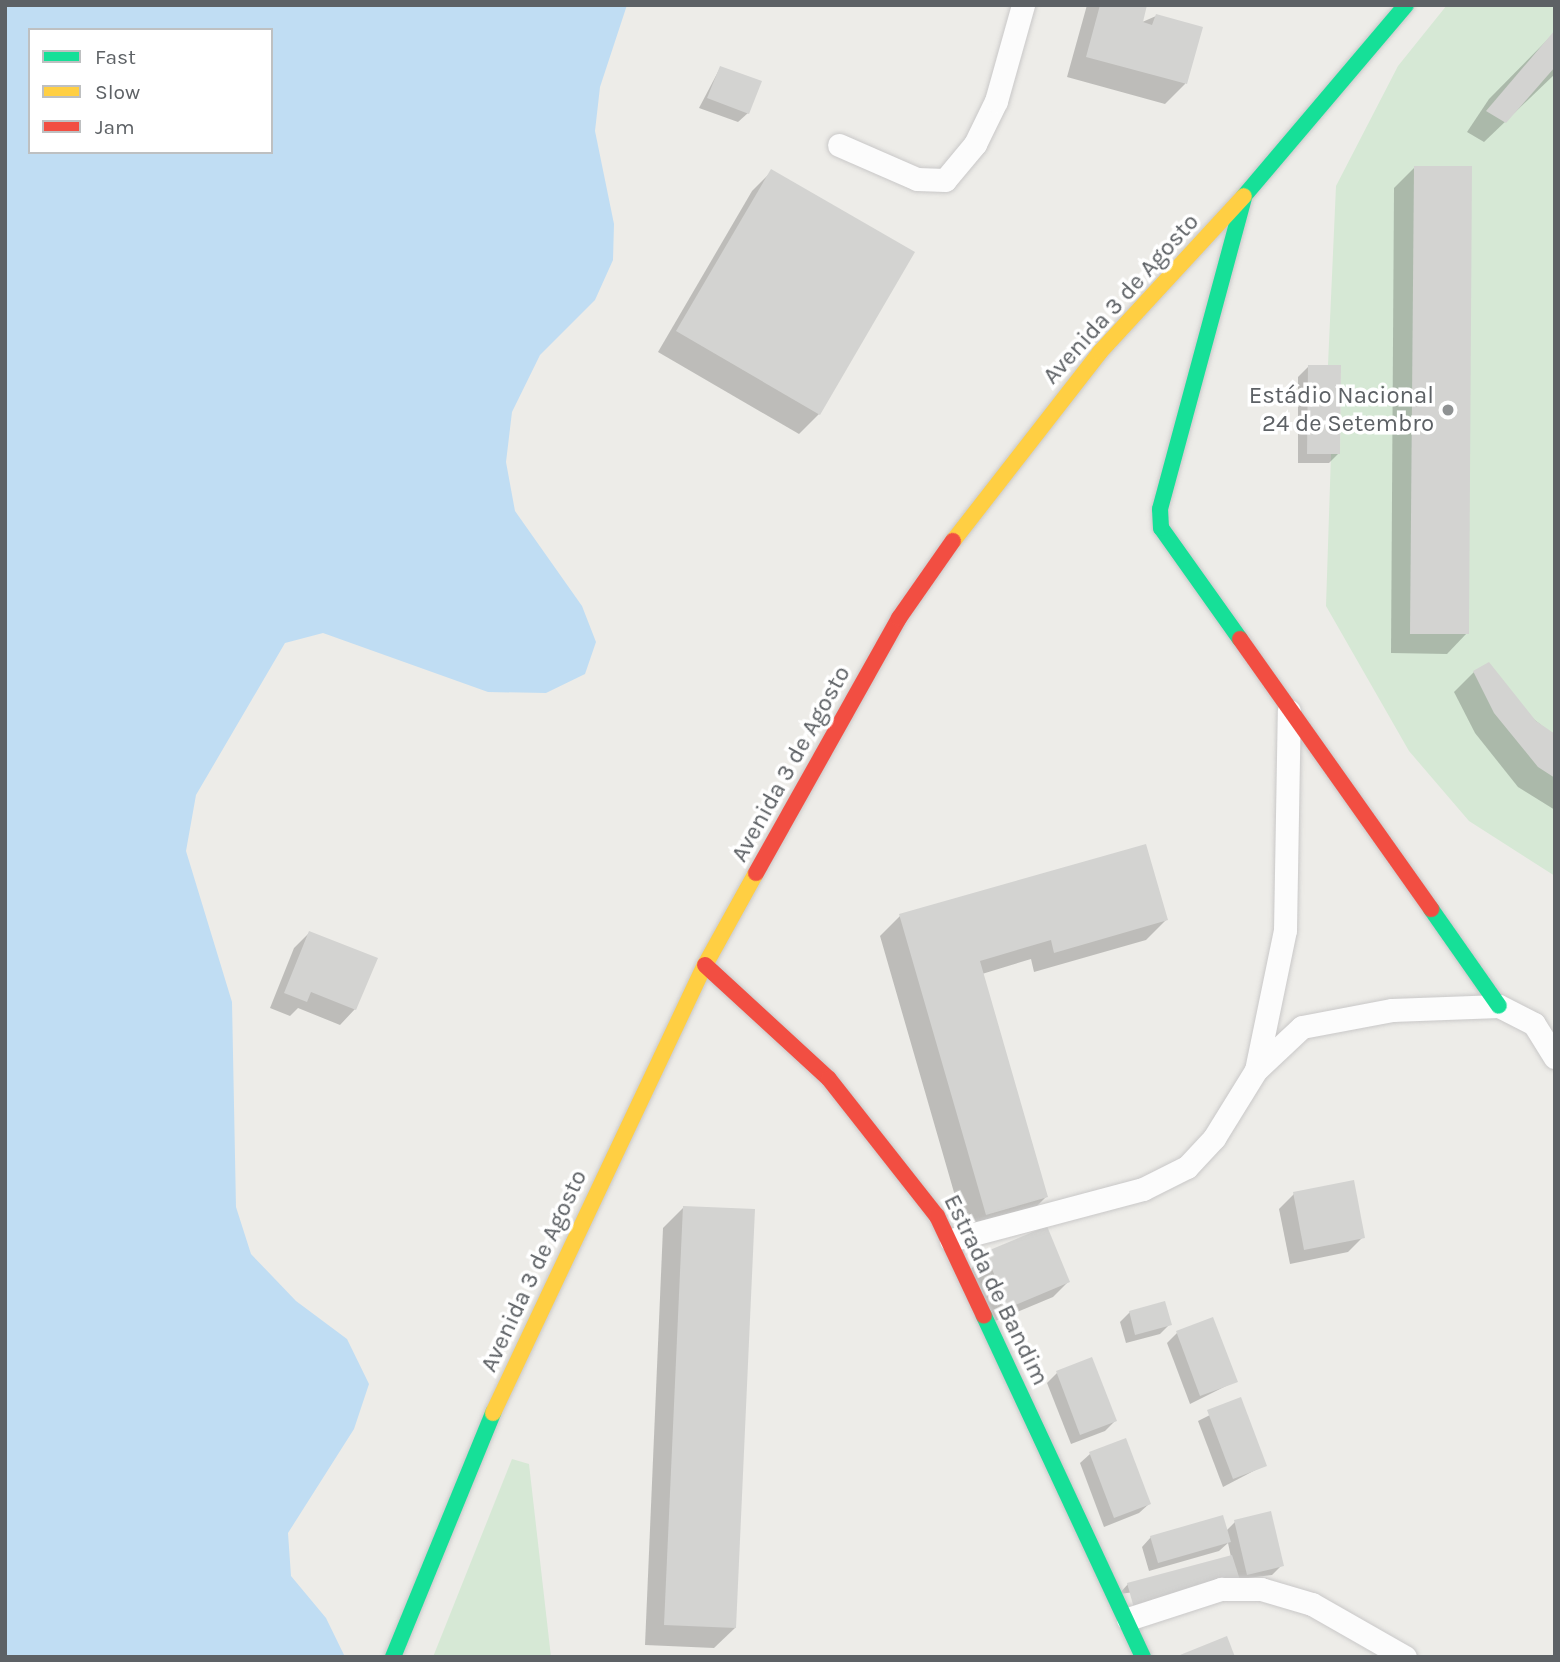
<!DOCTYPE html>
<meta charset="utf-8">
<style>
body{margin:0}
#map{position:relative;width:1560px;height:1662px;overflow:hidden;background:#edece8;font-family:Karla,sans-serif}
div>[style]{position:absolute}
.green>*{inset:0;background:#d6e8d5}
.water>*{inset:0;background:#c0ddf3}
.shadow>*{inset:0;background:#0003}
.building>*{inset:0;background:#d3d3d1}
.roads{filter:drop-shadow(0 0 2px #c9c8c8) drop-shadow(0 0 2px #c9c8c8)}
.street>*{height:23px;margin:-11.5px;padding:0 11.5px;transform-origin:11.5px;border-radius:11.5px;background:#fcfcfc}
.fast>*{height:16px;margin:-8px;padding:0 8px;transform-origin:8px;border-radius:8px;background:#16e098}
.slow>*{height:16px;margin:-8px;padding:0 8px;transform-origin:8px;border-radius:8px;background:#ffcf43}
.jam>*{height:16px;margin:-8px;padding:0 8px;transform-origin:8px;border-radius:8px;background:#f24e42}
.dots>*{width:19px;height:19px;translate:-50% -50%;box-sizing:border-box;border:4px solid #fff;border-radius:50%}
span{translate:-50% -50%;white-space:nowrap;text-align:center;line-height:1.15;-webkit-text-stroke:7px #fff;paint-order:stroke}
.street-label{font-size:24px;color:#5d6165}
.poi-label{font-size:24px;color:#5d6165}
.right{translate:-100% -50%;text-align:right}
.frame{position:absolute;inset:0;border:7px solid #5d6165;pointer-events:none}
.legend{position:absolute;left:28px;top:28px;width:245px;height:126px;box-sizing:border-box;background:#fff;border:2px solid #bec0c1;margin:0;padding:9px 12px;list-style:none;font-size:21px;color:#5d6165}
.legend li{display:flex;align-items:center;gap:14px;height:35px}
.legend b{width:35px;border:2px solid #bec0c1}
</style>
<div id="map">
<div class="green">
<div style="clip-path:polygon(1447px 5px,1555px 5px,1555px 876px,1469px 821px,1409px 751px,1326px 606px,1331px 454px,1340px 453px,1341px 366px,1328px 365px,1336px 186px,1398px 66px)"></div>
<div style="clip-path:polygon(512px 1459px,529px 1464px,551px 1657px,433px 1657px)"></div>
</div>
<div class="water">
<div style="clip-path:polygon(evenodd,5px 5px,627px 5px,600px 87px,595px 131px,614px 224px,613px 260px,595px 300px,540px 355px,512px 412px,506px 462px,515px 511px,582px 606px,596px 642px,585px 674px,546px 693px,488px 692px,323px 633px,285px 643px,196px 795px,186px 851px,232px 1002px,236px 1207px,251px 1254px,296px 1301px,347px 1339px,369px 1384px,354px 1429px,288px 1533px,291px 1576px,326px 1618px,345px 1657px,5px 1657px,5px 5px,30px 30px,271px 30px,271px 152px,30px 152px,30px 30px)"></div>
</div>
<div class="shadow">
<div style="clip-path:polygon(1087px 5px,1145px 5px,1140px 23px,1156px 16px,1201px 28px,1185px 84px,1165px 104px,1067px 77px)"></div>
<div style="clip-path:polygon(1555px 32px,1555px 74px,1484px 142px,1467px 132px,1489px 99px)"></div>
<div style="clip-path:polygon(720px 68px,748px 113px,738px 122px,699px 108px)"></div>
<div style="clip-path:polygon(1414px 168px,1467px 633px,1447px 654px,1391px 653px,1394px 188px)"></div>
<div style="clip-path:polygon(772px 171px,819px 414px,799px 434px,658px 352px,752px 191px)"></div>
<div style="clip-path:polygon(1308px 367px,1339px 453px,1329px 463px,1298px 463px,1298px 377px)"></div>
<div style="clip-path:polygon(1474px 672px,1555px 736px,1555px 810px,1518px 787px,1475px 733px,1454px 692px)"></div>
<div style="clip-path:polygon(900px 916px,1166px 920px,1146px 940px,1034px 972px,1031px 959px,982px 974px,1046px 1197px,1026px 1217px,966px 1234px,880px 936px)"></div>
<div style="clip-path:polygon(309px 933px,355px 1009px,340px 1025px,298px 1008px,290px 1016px,270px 1008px,294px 948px)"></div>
<div style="clip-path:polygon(1294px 1194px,1363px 1237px,1348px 1252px,1290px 1264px,1279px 1209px)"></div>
<div style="clip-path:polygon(683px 1208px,735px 1628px,714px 1648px,645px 1645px,663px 1228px)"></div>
<div style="clip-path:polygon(986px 1254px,1068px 1282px,1053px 1297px,993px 1322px,971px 1269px)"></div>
<div style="clip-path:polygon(1130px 1312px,1170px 1324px,1160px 1334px,1126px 1343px,1120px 1322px)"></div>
<div style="clip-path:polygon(1177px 1333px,1236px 1381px,1190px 1404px,1167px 1343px)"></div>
<div style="clip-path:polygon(1057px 1373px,1115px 1421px,1105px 1431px,1071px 1444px,1047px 1383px)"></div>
<div style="clip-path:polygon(1240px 1400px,1265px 1465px,1223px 1487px,1198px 1421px)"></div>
<div style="clip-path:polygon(1090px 1454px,1149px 1504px,1139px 1513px,1104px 1527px,1080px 1463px)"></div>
<div style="clip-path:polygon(1235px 1522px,1282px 1565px,1272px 1575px,1119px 1594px,1128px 1584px,1231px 1557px,1228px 1543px,1219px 1551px,1149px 1571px,1142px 1547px,1151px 1537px,1226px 1531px)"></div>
</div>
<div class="building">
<div style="clip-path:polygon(1100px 5px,1147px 5px,1143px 22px,1152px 25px,1156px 14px,1203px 27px,1187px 84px,1086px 57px)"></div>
<div style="clip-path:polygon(1555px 30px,1555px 67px,1506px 123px,1486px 111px)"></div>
<div style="clip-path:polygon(720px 66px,762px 81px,749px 114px,707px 98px)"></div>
<div style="clip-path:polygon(1414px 166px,1472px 166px,1469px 634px,1410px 634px)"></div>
<div style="clip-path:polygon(771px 169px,915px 252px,820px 415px,676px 331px)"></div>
<div style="clip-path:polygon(1308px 365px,1341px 365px,1340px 454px,1307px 454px)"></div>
<div style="clip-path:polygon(1489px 662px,1536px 721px,1555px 734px,1555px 778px,1538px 767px,1494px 713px,1473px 671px)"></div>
<div style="clip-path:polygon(1146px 844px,1168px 920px,1054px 953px,1051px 940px,980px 961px,1048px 1197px,986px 1215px,899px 914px)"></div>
<div style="clip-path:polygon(309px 931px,378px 958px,356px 1010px,311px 992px,307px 1002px,284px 993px)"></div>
<div style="clip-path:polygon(1354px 1180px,1365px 1238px,1304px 1250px,1293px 1192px)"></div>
<div style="clip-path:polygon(683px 1206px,755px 1209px,736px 1628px,664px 1625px)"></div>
<div style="clip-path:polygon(1047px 1226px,1070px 1282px,1008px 1308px,985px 1252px)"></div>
<div style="clip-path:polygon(1165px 1301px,1172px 1325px,1135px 1335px,1129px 1311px)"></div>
<div style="clip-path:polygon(1213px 1317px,1238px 1382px,1200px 1396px,1176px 1331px)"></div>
<div style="clip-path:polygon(1092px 1357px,1117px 1421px,1080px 1435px,1056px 1371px)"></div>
<div style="clip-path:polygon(1241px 1397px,1267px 1466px,1233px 1479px,1207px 1410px)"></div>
<div style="clip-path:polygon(1126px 1438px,1151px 1504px,1114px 1518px,1089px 1452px)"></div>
<div style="clip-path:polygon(1271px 1511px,1284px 1566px,1247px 1575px,1234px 1520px)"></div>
<div style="clip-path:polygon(1223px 1515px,1231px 1542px,1158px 1563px,1150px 1536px)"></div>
<div style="clip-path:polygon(1232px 1555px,1240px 1580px,1134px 1608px,1127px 1583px)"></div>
<div style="clip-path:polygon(1227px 1636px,1235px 1657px,1175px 1657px)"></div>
</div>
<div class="roads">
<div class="street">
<div style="left:839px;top:145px;width:85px;rotate:23.6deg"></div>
<div style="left:917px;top:179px;width:28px;rotate:2deg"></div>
<div style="left:945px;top:180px;width:47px;rotate:-50.2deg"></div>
<div style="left:975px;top:144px;width:48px;rotate:-64deg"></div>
<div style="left:996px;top:101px;width:100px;rotate:-74.3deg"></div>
<div style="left:1256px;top:1070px;width:143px;rotate:-78.3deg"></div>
<div style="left:1285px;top:930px;width:219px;rotate:-89deg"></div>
<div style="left:951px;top:1240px;width:199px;rotate:-14.9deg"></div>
<div style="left:1143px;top:1189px;width:49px;rotate:-26.6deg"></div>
<div style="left:1187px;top:1167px;width:40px;rotate:-47deg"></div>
<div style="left:1214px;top:1138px;width:80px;rotate:-58.3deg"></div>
<div style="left:1256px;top:1070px;width:63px;rotate:-43.1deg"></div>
<div style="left:1302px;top:1027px;width:92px;rotate:-10.7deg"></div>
<div style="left:1392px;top:1010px;width:107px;rotate:-2.1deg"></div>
<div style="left:1499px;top:1006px;width:39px;rotate:27deg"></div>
<div style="left:1534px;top:1024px;width:39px;rotate:58deg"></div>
<div style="left:1128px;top:1619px;width:98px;rotate:-17.9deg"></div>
<div style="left:1221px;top:1589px;width:40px"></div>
<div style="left:1261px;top:1589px;width:53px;rotate:16.4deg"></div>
<div style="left:1312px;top:1604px;width:107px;rotate:29.7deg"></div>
</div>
<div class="fast">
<div style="left:1244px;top:196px;width:250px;rotate:-49.7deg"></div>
<div style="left:1240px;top:639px;width:136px;rotate:-125.4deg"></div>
<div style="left:1161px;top:528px;width:19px;rotate:-93deg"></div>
<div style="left:1160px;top:509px;width:322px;rotate:-74.9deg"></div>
<div style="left:1431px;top:909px;width:118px;rotate:55deg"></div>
<div style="left:984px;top:1316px;width:376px;rotate:65deg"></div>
<div style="left:393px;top:1657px;width:264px;rotate:-67.7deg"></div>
</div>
<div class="slow">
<div style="left:953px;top:541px;width:239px;rotate:-52.1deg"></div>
<div style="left:1100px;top:352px;width:212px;rotate:-47.3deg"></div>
<div style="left:493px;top:1413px;width:496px;rotate:-64.7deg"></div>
<div style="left:705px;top:965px;width:105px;rotate:-61deg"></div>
</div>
<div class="jam">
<div style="left:1240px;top:639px;width:331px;rotate:54.7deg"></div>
<div style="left:756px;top:873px;width:292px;rotate:-60.7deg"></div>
<div style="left:899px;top:618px;width:94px;rotate:-55deg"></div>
<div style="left:705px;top:965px;width:168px;rotate:42.6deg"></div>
<div style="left:829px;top:1079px;width:174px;rotate:51.8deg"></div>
<div style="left:937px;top:1216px;width:110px;rotate:64.8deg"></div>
</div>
</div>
<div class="dots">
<div style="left:1448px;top:410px;background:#8f9293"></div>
</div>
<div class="street-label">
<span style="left:1121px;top:299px;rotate:-48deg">Avenida 3 de Agosto</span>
<span style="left:791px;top:764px;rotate:-61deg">Avenida 3 de Agosto</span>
<span style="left:534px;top:1271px;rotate:-65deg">Avenida 3 de Agosto</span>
<span style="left:996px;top:1290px;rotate:64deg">Estrada de Bandim</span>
</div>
<div class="poi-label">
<span class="right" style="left:1434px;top:410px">Estádio Nacional<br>24 de Setembro</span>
</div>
<div class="frame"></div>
<ul class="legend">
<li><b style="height:9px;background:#16e098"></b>Fast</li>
<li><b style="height:9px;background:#ffcf43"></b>Slow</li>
<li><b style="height:9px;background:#f24e42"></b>Jam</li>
</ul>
</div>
